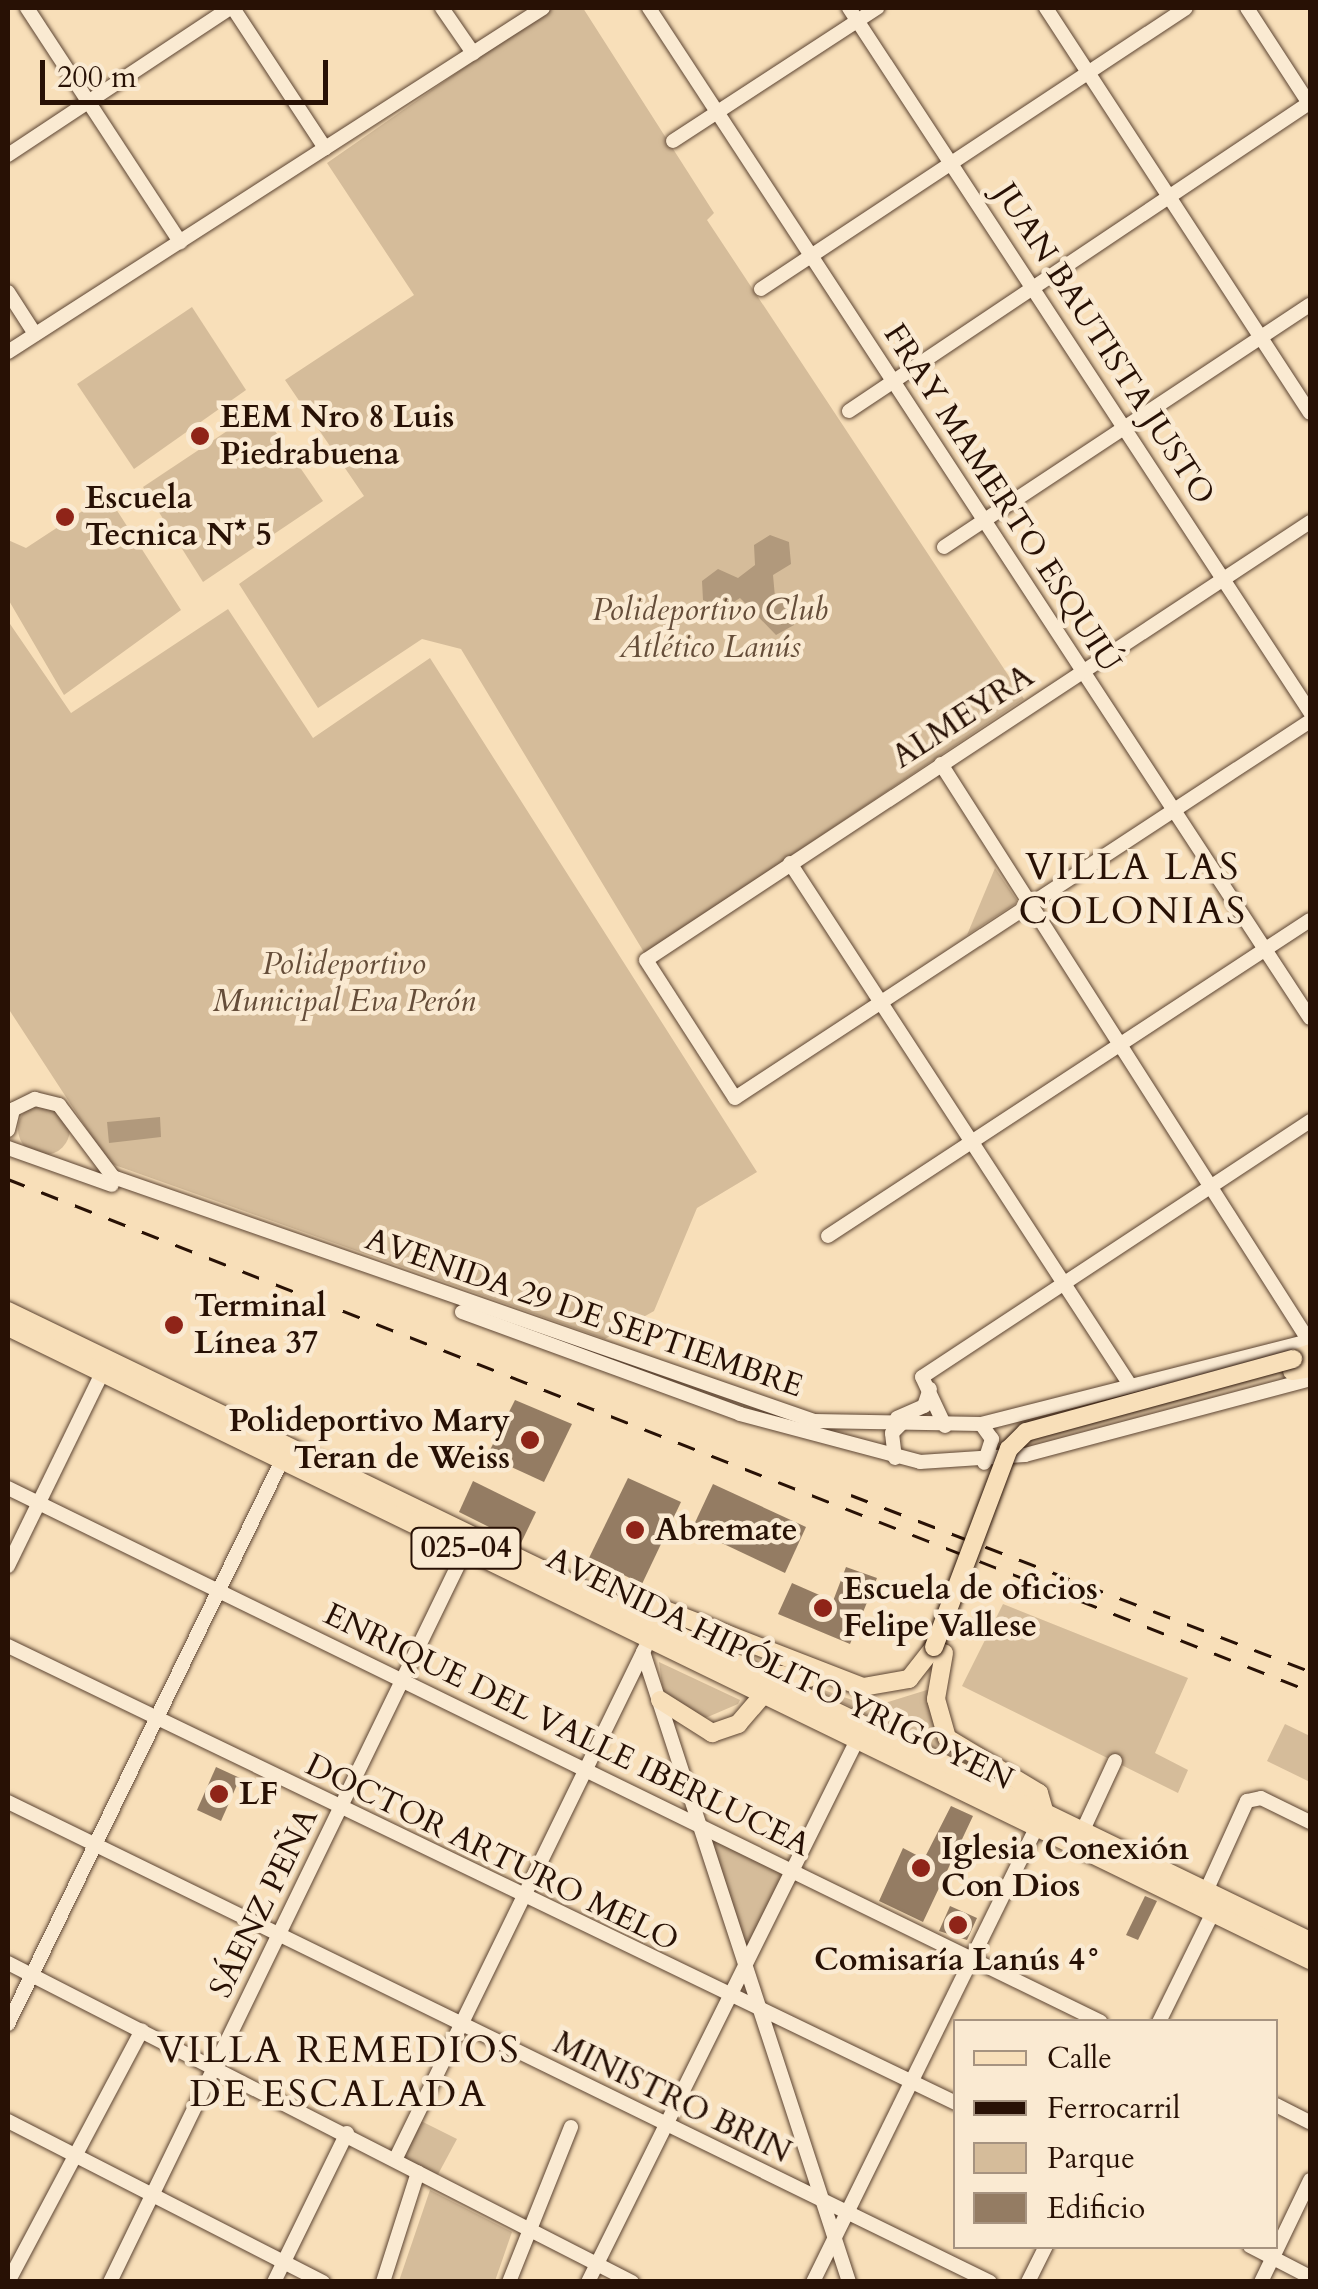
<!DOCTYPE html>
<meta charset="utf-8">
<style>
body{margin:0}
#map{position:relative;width:1318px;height:2289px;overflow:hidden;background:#f8dfb9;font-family:Cardo,serif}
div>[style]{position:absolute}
.green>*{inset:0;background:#d5bc9a}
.round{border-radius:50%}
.water>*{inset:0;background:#b1997c}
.building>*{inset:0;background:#947c63}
.roads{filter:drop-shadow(0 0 2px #5c4432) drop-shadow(0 0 2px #5c4432)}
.minor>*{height:14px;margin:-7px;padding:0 7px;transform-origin:7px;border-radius:7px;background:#faead2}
.major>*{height:18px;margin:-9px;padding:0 9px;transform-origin:9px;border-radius:9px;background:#f8dfb9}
.rail>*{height:2.5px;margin-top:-1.25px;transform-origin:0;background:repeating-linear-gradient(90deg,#281105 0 18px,transparent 0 36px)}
.bridges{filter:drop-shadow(0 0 2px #281105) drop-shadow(0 0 2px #281105)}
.major-bridge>*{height:18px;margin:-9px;padding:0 9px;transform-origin:9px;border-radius:9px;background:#f8dfb9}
.dots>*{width:28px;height:28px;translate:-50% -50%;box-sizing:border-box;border:5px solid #faead2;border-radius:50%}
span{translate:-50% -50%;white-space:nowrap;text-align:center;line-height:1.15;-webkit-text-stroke:9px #faead2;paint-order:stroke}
.shield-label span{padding:2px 8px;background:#faead2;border:2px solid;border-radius:8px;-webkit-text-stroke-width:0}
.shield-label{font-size:30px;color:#281105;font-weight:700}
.street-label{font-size:32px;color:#281105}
.poi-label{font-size:32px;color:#281105;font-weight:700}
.left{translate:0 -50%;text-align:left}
.right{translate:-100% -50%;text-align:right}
.park-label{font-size:32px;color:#654d39;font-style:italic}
.quarter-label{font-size:38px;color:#281105;letter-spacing:2.5px}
.frame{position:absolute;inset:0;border:10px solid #281105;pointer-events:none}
.legend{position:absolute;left:953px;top:2019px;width:325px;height:230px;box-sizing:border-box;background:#faead2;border:2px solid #a69380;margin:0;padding:12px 18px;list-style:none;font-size:30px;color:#281105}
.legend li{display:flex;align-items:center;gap:20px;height:50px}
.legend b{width:50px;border:2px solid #a69380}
.scale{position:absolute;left:40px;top:60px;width:288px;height:45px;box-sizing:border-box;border:5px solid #281105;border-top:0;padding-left:12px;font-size:30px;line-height:35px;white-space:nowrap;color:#281105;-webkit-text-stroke:8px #faead2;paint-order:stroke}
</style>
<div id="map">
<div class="green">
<div style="clip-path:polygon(550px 8px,583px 8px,714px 213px,707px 220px,1024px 699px,645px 954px,461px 649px,422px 639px,318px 708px,239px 584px,364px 496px,285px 380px,414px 295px,327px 163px)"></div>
<div style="clip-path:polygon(192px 307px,246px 390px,134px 469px,77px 384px)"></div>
<div style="clip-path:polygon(260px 409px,323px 501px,203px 582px,143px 487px)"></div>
<div style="clip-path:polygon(107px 495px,181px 610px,64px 695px,8px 599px,8px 540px,26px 548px)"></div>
<div style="clip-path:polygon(228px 609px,313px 738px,430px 658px,757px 1172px,697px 1208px,654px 1311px,605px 1339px,109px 1163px,8px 1008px,8px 621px,71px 713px)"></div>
<div style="clip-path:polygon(995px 868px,1018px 902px,967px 935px)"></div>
<div class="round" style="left:18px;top:1103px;width:52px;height:52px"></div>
<div style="clip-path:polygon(1003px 1604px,1188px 1678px,1155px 1753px,1188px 1770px,1178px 1793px,962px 1686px)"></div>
<div style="clip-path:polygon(659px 1662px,740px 1700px,738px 1704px,703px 1719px,663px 1693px)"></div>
<div style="clip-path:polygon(798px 1681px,872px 1707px,930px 1689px,946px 1744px,1002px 1781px)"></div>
<div style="clip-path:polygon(1285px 1724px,1310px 1736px,1310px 1782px,1267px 1761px)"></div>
<div style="clip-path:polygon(708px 1836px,784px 1873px,746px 1948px)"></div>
<div style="clip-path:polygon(417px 2119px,457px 2139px,436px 2178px,399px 2157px)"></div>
<div style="clip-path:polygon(430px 2190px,512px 2232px,495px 2281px,399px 2281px)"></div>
</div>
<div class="water">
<div style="clip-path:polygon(770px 535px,789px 542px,791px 564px,773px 575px,775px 597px,794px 605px,794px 625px,776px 635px,740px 598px,723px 609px,703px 600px,702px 581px,718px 569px,738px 578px,755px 565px,754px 545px)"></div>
<div style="clip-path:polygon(160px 1117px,161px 1137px,109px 1143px,107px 1122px)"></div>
</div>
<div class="building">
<div style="clip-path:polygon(515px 1400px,572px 1424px,544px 1482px,487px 1456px)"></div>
<div style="clip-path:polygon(628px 1478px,681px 1502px,642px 1584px,589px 1558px)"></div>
<div style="clip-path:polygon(473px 1481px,536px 1512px,521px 1543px,459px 1512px)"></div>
<div style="clip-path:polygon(713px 1484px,806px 1527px,785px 1573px,692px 1529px)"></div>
<div style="clip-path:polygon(846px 1567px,877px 1578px,850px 1644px,778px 1614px,792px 1583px,833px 1601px)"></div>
<div style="clip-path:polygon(216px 1767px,240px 1778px,221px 1821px,197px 1810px)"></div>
<div style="clip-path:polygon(951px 1806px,973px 1816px,923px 1922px,879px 1901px,903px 1848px,924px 1859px)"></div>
<div style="clip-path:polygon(1145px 1896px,1157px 1901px,1138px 1940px,1126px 1935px)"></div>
<div style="clip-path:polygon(950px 1906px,977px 1918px,967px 1940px,939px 1931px)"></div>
</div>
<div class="roads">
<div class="minor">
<div style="left:27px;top:8px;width:280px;rotate:56.8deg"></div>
<div style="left:233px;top:8px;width:168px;rotate:56.7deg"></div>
<div style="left:442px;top:8px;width:55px;rotate:55.4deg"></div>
<div style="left:649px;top:8px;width:1207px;rotate:56.8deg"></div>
<div style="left:849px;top:8px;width:842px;rotate:56.78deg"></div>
<div style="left:1046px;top:8px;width:483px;rotate:56.9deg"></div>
<div style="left:1247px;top:8px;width:116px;rotate:57deg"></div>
<div style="left:673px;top:141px;width:244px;rotate:-33.1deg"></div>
<div style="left:8px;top:155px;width:266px;rotate:-33.5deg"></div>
<div style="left:761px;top:289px;width:509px;rotate:-33.47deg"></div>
<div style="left:8px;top:292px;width:50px;rotate:57.3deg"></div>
<div style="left:8px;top:352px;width:636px;rotate:-32.74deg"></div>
<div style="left:849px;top:411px;width:554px;rotate:-33.8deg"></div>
<div style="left:1310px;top:522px;width:795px;rotate:146.59deg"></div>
<div style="left:646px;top:960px;width:164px;rotate:57.2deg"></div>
<div style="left:735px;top:1098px;width:688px;rotate:-33.25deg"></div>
<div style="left:944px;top:547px;width:439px;rotate:-33.5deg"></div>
<div style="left:941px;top:764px;width:684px;rotate:57.47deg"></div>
<div style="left:790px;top:863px;width:623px;rotate:56.92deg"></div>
<div style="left:8px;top:1112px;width:30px;rotate:-26deg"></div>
<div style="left:35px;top:1099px;width:25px;rotate:14deg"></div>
<div style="left:59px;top:1105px;width:90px;rotate:53.1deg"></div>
<div style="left:113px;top:1177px;width:742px;rotate:19.19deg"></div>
<div style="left:814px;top:1421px;width:167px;rotate:1deg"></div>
<div style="left:981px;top:1424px;width:339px;rotate:-14.2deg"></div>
<div style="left:8px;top:1130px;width:21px;rotate:-76deg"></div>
<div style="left:8px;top:1148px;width:110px;rotate:19.6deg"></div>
<div style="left:828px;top:1236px;width:576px;rotate:-33.25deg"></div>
<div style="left:462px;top:1312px;width:296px;rotate:20.1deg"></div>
<div style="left:740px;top:1414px;width:186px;rotate:14.9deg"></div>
<div style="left:920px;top:1462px;width:105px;rotate:-3.8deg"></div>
<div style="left:1025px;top:1455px;width:295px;rotate:-14.9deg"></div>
<div style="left:897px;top:1418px;width:30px;rotate:-24deg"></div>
<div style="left:924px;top:1406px;width:18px;rotate:-71deg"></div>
<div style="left:981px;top:1424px;width:19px;rotate:54deg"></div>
<div style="left:992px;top:1439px;width:25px;rotate:108deg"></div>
<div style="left:945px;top:1426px;width:54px;rotate:-115.1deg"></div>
<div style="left:922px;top:1377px;width:465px;rotate:-33.4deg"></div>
<div style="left:895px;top:1458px;width:25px;rotate:-97deg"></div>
<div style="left:892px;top:1433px;width:20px;rotate:-45deg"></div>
<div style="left:8px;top:1488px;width:1216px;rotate:26.04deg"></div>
<div style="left:8px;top:1566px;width:224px;rotate:-64deg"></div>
<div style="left:8px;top:1646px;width:1052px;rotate:25.74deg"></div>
<div style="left:643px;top:1652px;width:663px;rotate:71.89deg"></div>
<div style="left:8px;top:1802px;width:1093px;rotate:26.05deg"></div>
<div style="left:1083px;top:1830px;width:76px;rotate:-65.1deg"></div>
<div style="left:1202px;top:1900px;width:109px;rotate:-65.6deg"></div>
<div style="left:1247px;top:1801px;width:14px;rotate:-12deg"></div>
<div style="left:1261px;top:1798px;width:55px;rotate:26.1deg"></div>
<div style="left:8px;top:1963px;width:701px;rotate:27.08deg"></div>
<div style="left:1159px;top:2022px;width:129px;rotate:-63.8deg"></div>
<div style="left:8px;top:2024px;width:634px;rotate:-64.08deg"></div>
<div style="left:1276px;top:2105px;width:38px;rotate:27deg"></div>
<div style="left:8px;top:2121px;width:354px;rotate:27.1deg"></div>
<div style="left:395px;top:2160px;width:570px;rotate:-63.97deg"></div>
<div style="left:1250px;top:2246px;width:68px;rotate:27.3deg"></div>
<div style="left:8px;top:2282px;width:285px;rotate:-62deg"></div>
<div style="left:110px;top:2282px;width:815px;rotate:-64.1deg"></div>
<div style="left:274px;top:2282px;width:166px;rotate:-63.9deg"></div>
<div style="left:383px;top:2282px;width:115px;rotate:-72.3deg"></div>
<div style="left:509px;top:2282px;width:167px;rotate:-68.2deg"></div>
<div style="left:588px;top:2282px;width:605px;rotate:-63.6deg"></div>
<div style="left:813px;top:2282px;width:515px;rotate:-63.83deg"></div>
<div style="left:1028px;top:2282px;width:40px;rotate:-63.4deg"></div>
<div style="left:1261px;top:2282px;width:113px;rotate:-64.3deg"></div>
</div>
<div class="major">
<div style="left:8px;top:1311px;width:1446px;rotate:25.82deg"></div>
<div style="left:8px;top:1327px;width:1448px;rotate:25.93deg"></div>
<div style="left:1293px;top:1359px;width:18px;rotate:-19deg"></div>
<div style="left:1292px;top:1371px;width:18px;rotate:-9deg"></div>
<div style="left:626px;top:1610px;width:39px"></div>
<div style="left:665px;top:1610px;width:212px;rotate:21.3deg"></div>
<div style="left:863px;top:1687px;width:47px;rotate:-9.9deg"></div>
<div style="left:909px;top:1679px;width:41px;rotate:-52deg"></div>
<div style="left:944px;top:1653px;width:47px;rotate:99.9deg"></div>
<div style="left:936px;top:1699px;width:41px;rotate:74.2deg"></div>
<div style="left:947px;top:1738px;width:107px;rotate:30.9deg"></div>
<div style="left:1039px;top:1793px;width:19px;rotate:74deg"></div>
<div style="left:660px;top:1700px;width:62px;rotate:32.4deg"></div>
<div style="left:712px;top:1733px;width:28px;rotate:-19deg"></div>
<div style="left:738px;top:1724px;width:65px;rotate:-49.4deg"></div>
<div style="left:780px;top:1675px;width:29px;rotate:6deg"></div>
</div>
</div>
<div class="rail">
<div style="left:8px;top:1179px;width:1399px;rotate:21.47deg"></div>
<div style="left:851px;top:1495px;width:492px;rotate:21deg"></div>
</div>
<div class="bridges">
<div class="major-bridge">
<div style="left:934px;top:1647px;width:212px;rotate:-69.3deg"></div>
<div style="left:1009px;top:1449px;width:24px;rotate:-45deg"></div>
<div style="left:1026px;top:1432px;width:277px;rotate:-15.3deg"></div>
</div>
</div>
<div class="dots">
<div style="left:200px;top:436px;background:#8f2418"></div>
<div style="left:65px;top:517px;background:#8f2418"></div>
<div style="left:174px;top:1325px;background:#8f2418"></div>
<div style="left:530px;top:1440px;background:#8f2418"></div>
<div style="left:635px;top:1530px;background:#8f2418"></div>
<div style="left:823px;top:1608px;background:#8f2418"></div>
<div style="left:219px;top:1794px;background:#8f2418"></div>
<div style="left:921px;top:1868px;background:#8f2418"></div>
<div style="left:958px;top:1925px;background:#8f2418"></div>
</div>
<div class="shield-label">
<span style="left:466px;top:1548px">025-04</span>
</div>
<div class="street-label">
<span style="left:1104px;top:344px;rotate:57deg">JUAN BAUTISTA JUSTO</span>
<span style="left:1002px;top:498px;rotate:57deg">FRAY MAMERTO ESQUIÚ</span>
<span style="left:963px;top:717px;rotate:-33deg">ALMEYRA</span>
<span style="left:584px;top:1313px;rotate:19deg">AVENIDA 29 DE SEPTIEMBRE</span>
<span style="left:780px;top:1669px;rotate:26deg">AVENIDA HIPÓLITO YRIGOYEN</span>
<span style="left:567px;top:1730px;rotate:26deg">ENRIQUE DEL VALLE IBERLUCEA</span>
<span style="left:492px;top:1853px;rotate:26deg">DOCTOR ARTURO MELO</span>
<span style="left:264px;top:1903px;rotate:-64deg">SÁENZ PEÑA</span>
<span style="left:672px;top:2098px;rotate:26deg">MINISTRO BRIN</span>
</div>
<div class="poi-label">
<span class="left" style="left:220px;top:436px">EEM Nro 8 Luis<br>Piedrabuena</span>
<span class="left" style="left:85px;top:517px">Escuela<br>Tecnica N* 5</span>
<span class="left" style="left:194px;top:1325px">Terminal<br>Línea 37</span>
<span class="right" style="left:510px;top:1440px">Polideportivo Mary<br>Teran de Weiss</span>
<span class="left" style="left:655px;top:1530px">Abremate</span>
<span class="left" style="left:843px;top:1608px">Escuela de oficios<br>Felipe Vallese</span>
<span class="left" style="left:239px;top:1794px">LF</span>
<span class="left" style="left:941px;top:1868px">Iglesia Conexión<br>Con Dios</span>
<span style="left:958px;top:1960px">Comisaría Lanús 4°</span>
</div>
<div class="park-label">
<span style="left:710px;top:629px">Polideportivo Club<br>Atlético Lanús</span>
<span style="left:344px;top:983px">Polideportivo<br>Municipal Eva Perón</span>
</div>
<div class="quarter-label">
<span style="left:1133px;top:890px">VILLA LAS<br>COLONIAS</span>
<span style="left:339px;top:2073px">VILLA REMEDIOS<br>DE ESCALADA</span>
</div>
<div class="frame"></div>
<ul class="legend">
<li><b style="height:12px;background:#f8dfb9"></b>Calle</li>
<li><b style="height:12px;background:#281105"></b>Ferrocarril</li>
<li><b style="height:28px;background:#d5bc9a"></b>Parque</li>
<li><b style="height:28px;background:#947c63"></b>Edificio</li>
</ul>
<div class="scale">200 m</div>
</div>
